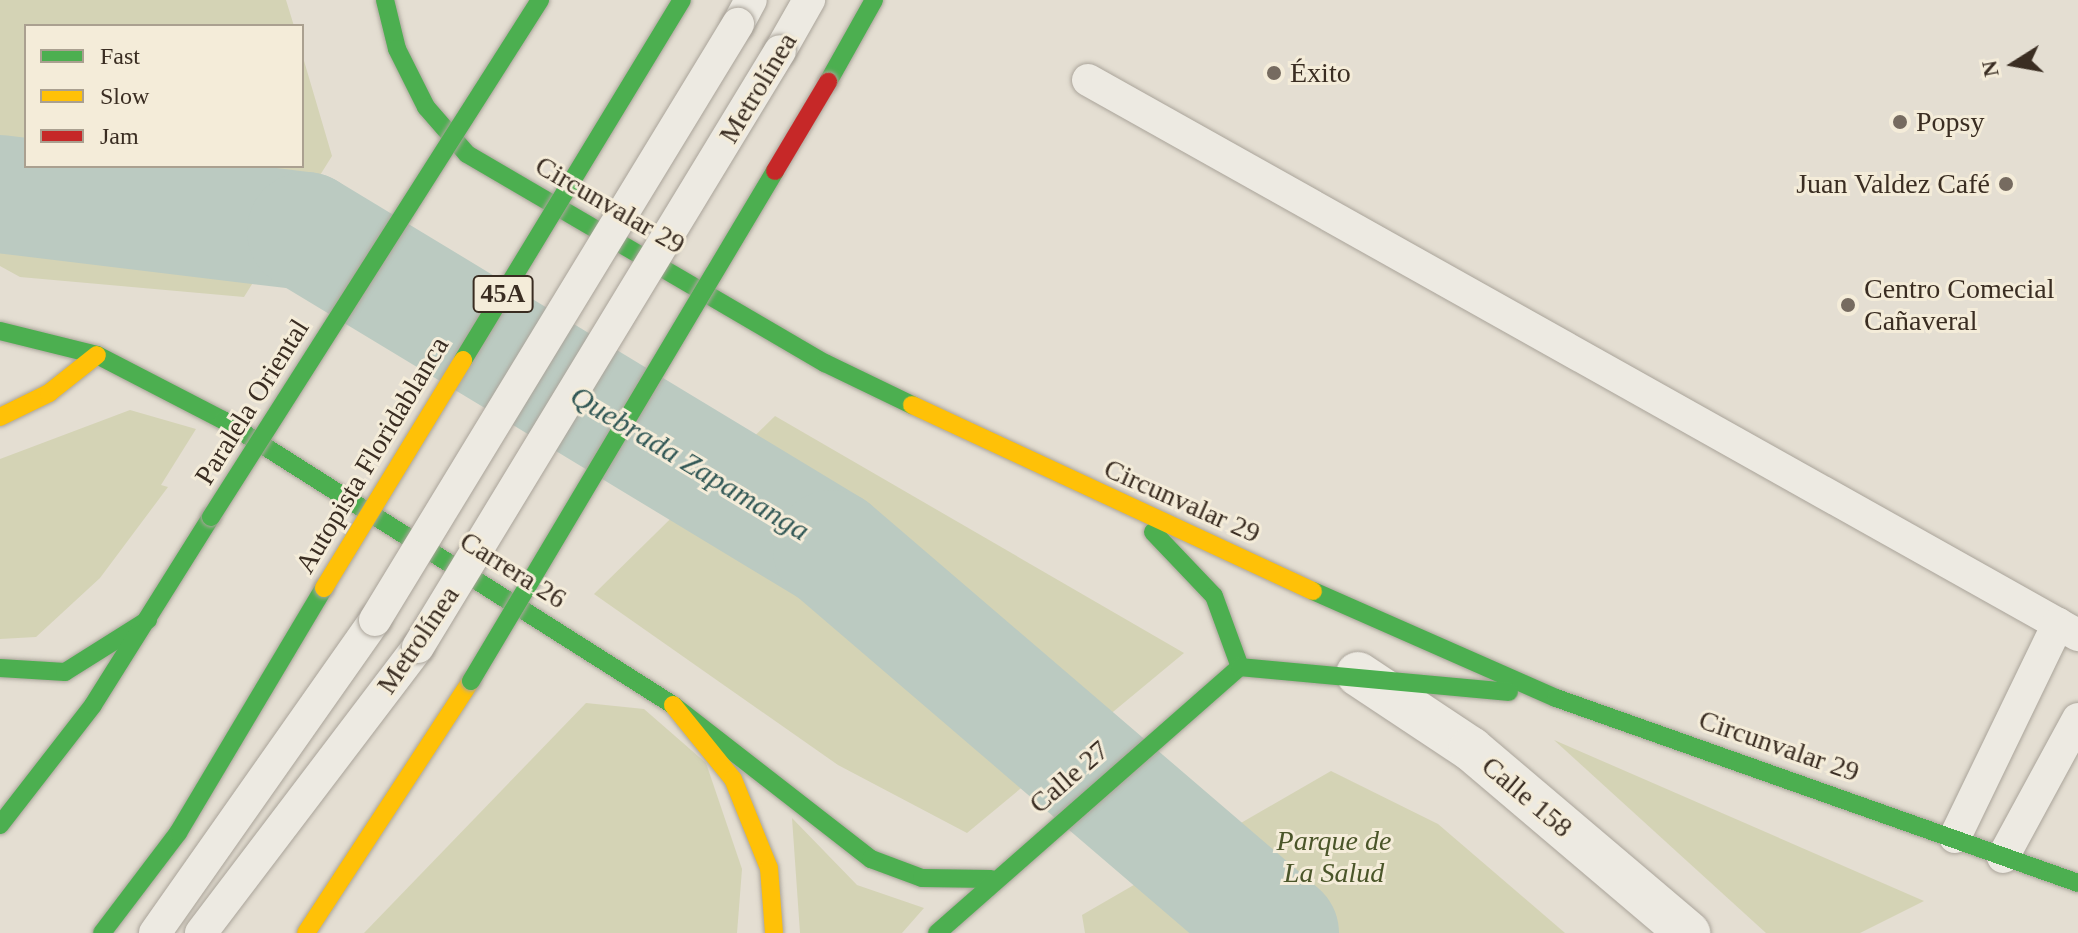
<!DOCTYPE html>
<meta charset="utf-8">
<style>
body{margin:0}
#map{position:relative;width:2078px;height:933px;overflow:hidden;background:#e4ded2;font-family:Georgia,serif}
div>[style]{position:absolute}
.green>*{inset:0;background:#d4d3b5}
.river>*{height:118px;margin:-59px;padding:0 59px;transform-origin:59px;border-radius:59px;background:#bbcac1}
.roads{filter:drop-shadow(0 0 2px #aaa49a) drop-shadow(0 0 2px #aaa49a)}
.lane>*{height:32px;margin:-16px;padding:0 16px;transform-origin:16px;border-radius:16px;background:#edeae2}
.street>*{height:44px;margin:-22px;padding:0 22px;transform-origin:22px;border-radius:22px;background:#edeae2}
.fast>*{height:18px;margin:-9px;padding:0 9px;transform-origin:9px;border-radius:9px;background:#4caf50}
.slow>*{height:18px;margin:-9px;padding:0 9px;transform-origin:9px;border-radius:9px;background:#ffc107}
.bridges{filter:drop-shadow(0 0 2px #aaa49a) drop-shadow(0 0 2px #aaa49a)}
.lane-bridge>*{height:32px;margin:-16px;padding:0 16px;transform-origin:16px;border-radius:16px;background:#edeae2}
.fast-bridge>*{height:18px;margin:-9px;padding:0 9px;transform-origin:9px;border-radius:9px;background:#4caf50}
.slow-bridge>*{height:18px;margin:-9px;padding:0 9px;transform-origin:9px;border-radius:9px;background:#ffc107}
.jam-bridge>*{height:18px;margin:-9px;padding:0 9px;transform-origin:9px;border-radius:9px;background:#c62828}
.dots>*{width:22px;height:22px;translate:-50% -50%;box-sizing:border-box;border:4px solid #f4ecd9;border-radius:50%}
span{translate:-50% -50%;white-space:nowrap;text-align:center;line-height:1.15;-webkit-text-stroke:6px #f4ecd9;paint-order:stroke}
.shield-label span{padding:2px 6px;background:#f4ecd9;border:2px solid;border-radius:6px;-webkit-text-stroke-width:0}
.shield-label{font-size:26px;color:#3a2d22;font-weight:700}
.poi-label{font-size:28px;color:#3a2d22}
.left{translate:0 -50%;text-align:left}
.right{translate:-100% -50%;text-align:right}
.street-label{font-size:28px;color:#3a2d22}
.park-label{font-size:28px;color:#4a5529;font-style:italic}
.water-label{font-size:30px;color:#325856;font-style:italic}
.legend{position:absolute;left:24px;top:24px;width:280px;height:144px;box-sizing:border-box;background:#f4ecd9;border:2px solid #aaa090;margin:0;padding:10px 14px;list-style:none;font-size:24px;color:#3a2d22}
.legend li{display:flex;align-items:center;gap:16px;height:40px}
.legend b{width:40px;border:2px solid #aaa090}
.north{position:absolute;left:1974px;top:24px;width:80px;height:80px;-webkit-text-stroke:6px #f4ecd9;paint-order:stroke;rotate:259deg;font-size:22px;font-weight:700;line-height:32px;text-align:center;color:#3a2d22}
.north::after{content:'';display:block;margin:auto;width:28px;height:36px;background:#3a2d22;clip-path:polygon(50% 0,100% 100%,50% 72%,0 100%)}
</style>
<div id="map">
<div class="green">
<div style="clip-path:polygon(0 0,286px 0,294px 26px,26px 26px,26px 166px,302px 166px,302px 54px,332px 156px,244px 297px,20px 277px,0 266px)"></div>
<div style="clip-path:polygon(130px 410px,196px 429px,161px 485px,168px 487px,100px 578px,36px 637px,0 639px,0 459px)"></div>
<div style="clip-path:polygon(775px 416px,1184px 653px,967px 833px,838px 765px,594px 594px)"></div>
<div style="clip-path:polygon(586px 703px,644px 709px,706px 763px,742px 869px,737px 933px,364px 933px)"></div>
<div style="clip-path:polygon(1554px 740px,1924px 901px,1860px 933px,1766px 933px)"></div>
<div style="clip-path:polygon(1331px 771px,1438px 824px,1565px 933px,1085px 933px,1082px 915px)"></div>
<div style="clip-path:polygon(792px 818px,857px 885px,924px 908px,902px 933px,800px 933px)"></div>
</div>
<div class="river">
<div style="left:0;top:194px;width:308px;rotate:6.9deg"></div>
<div style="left:306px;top:231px;width:615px;rotate:31.16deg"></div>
<div style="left:832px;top:549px;width:590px;rotate:40.6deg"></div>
</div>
<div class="roads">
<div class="lane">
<div style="left:738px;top:24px;width:27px;rotate:-62deg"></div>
<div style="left:780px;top:51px;width:59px;rotate:-60.4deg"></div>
<div style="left:1088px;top:80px;width:1135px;rotate:29.28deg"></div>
<div style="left:1955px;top:837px;width:237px;rotate:-64.2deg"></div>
<div style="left:2003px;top:857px;width:157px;rotate:-61.5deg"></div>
<div style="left:155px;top:933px;width:383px;rotate:-54.9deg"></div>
<div style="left:201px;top:933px;width:359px;rotate:-52.8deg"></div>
</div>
<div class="street">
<div style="left:1358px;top:674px;width:136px;rotate:33.6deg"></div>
<div style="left:1471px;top:749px;width:285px;rotate:40.3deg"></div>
</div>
<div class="fast">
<div style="left:385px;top:0;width:50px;rotate:76.2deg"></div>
<div style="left:397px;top:49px;width:65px;rotate:63.4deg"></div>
<div style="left:426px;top:107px;width:62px;rotate:48.9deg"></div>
<div style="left:467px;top:154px;width:415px;rotate:30.3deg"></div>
<div style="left:825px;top:363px;width:97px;rotate:25.8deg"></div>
<div style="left:828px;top:82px;width:94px;rotate:-60.7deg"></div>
<div style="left:0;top:331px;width:100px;rotate:13.9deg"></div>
<div style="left:97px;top:355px;width:142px;rotate:27.3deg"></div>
<div style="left:223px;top:420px;width:533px;rotate:32.35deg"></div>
<div style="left:673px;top:705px;width:251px;rotate:37.9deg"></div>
<div style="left:871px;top:859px;width:54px;rotate:20.4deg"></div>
<div style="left:922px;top:878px;width:69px;rotate:0.8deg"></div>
<div style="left:1153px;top:532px;width:88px;rotate:46.4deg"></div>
<div style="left:1214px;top:596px;width:76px;rotate:69.9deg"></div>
<div style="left:1313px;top:591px;width:266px;rotate:23.8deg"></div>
<div style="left:1556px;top:698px;width:554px;rotate:19.51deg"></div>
<div style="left:0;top:668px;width:65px;rotate:3.5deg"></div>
<div style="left:65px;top:672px;width:98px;rotate:-32.1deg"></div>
<div style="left:0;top:825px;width:152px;rotate:-52.2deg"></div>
<div style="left:93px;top:705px;width:222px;rotate:-57.9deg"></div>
<div style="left:102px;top:933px;width:126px;rotate:-52.8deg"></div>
<div style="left:178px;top:833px;width:285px;rotate:-59.2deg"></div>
<div style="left:937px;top:933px;width:403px;rotate:-41.3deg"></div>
<div style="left:1240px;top:667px;width:270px;rotate:5.3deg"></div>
</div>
<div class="slow">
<div style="left:912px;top:405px;width:442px;rotate:24.9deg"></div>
<div style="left:0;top:417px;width:55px;rotate:-26.1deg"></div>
<div style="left:49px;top:393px;width:61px;rotate:-38.4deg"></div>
<div style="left:673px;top:705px;width:95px;rotate:51deg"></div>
<div style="left:733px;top:779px;width:96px;rotate:68deg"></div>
<div style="left:769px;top:868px;width:65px;rotate:85.6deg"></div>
<div style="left:306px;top:933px;width:301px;rotate:-56.8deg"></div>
</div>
</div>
<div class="bridges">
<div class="lane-bridge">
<div style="left:375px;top:620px;width:698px;rotate:-58.66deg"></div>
<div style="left:418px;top:647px;width:697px;rotate:-58.73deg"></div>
</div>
<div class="fast-bridge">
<div style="left:463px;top:360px;width:421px;rotate:-58.7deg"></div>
<div style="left:211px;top:517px;width:613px;rotate:-57.53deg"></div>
<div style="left:471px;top:681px;width:594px;rotate:-59.2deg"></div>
</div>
<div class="slow-bridge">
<div style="left:324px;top:588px;width:267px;rotate:-58.6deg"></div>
</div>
<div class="jam-bridge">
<div style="left:775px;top:171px;width:104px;rotate:-59.2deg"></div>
</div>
</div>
<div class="dots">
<div style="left:1274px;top:73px;background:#766b60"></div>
<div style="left:1900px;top:122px;background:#766b60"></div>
<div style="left:2006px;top:184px;background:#766b60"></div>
<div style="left:1848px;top:305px;background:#766b60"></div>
</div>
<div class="shield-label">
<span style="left:503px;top:294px">45A</span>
</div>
<div class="poi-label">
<span class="left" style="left:1290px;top:73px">Éxito</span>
<span class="left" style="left:1916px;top:122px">Popsy</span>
<span class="right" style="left:1990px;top:184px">Juan Valdez Café</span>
<span class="left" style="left:1864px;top:305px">Centro Comecial<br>Cañaveral</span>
</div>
<div class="street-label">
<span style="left:758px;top:88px;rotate:-59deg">Metrolínea</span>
<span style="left:610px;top:205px;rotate:30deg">Circunvalar 29</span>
<span style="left:252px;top:402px;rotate:-58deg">Paralela Oriental</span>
<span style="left:372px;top:455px;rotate:-59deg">Autopista Floridablanca</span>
<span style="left:1182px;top:501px;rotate:24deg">Circunvalar 29</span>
<span style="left:513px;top:570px;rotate:32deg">Carrera 26</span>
<span style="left:418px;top:640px;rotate:-56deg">Metrolínea</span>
<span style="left:1779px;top:746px;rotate:19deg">Circunvalar 29</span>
<span style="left:1069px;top:777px;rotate:-41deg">Calle 27</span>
<span style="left:1527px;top:797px;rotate:40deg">Calle 158</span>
</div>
<div class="park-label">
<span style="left:1334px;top:857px">Parque de<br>La Salud</span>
</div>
<div class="water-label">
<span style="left:690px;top:463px;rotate:31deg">Quebrada Zapamanga</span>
</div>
<ul class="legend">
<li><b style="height:10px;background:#4caf50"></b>Fast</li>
<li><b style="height:10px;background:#ffc107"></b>Slow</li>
<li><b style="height:10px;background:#c62828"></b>Jam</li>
</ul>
<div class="north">N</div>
</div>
